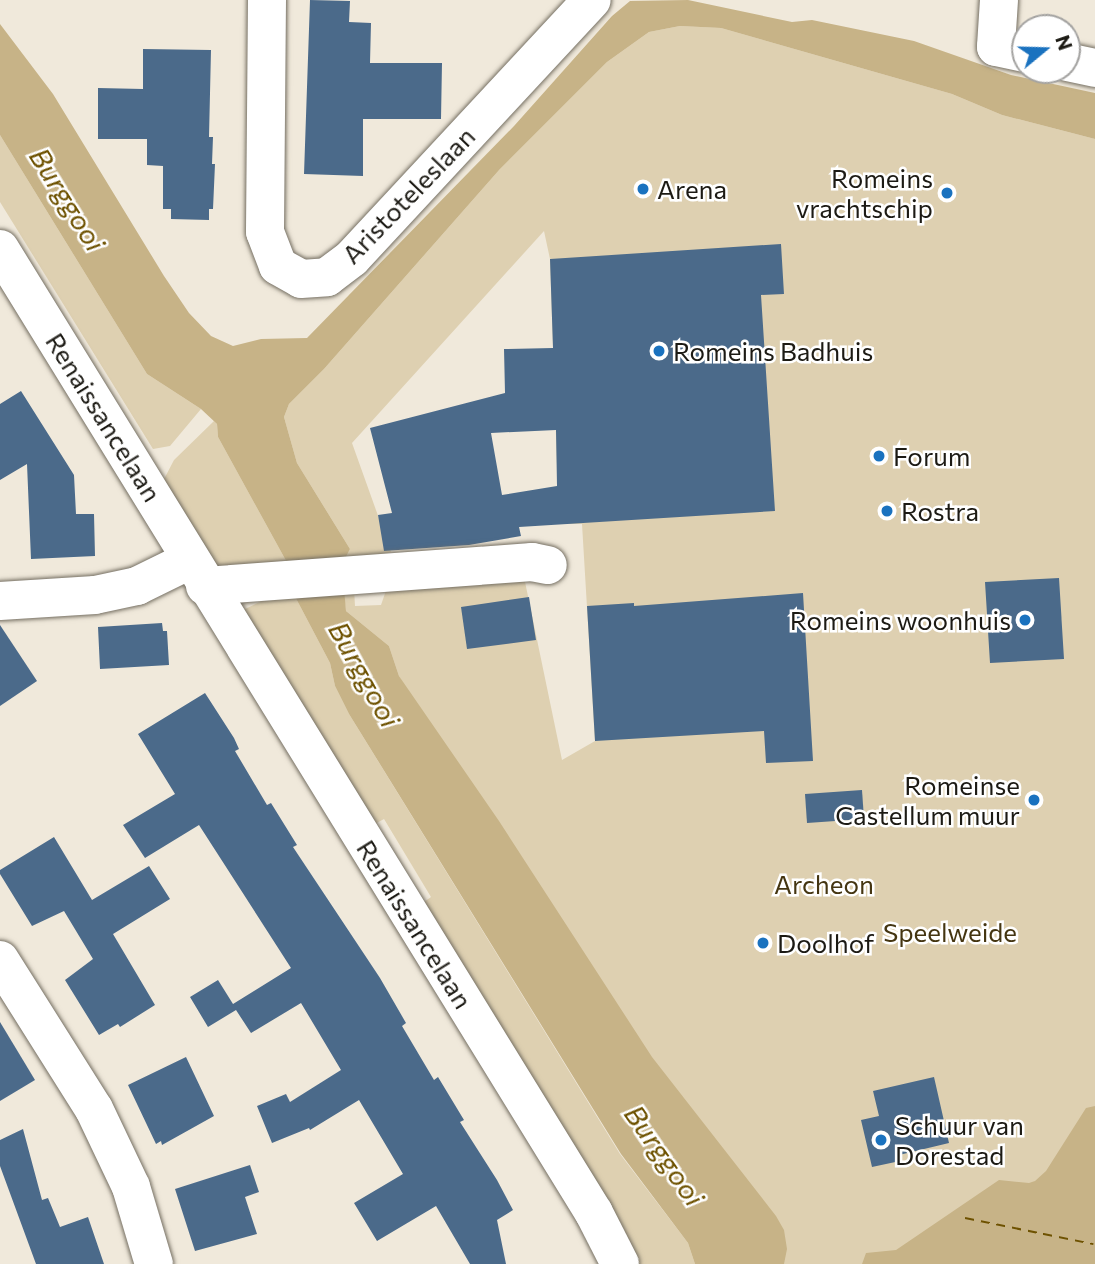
<!DOCTYPE html>
<style>
body{margin:0}
#map{position:relative;width:1095px;height:1264px;overflow:hidden;background:#f0e9db;font-family:Commissioner,sans-serif}
div>[style]{position:absolute}
.green>*{inset:0;background:#ded0b1}
.water>*{inset:0;background:#c7b387}
.ferry>*{height:2px;margin-top:-1px;transform-origin:0;background:repeating-linear-gradient(90deg,#6e5201 0 9px,transparent 0 16px)}
.building>*{inset:0;background:#4b6a8a}
.roads{filter:drop-shadow(0 0 2px #756f62) drop-shadow(0 0 2px #756f62)}
.minor>*{height:38px;margin:-19px;padding:0 19px;transform-origin:19px;border-radius:19px;background:#fff}
.dots>*{width:19px;height:19px;translate:-50% -50%;box-sizing:border-box;border:4px solid #fff;border-radius:50%}
span{translate:-50% -50%;white-space:nowrap;text-align:center;line-height:1.15;-webkit-text-stroke:5px #fff;paint-order:stroke}
.poi-label{font-size:26px;color:#1c1a14}
.right{translate:-100% -50%;text-align:right}
.left{translate:0 -50%;text-align:left}
.street-label{font-size:26px;color:#1c1a14}
.park-label{font-size:26px;color:#443511}
.water-label{font-size:28px;color:#6e5201;font-style:italic}
.north{position:absolute;left:1011px;top:14px;width:70px;height:70px;box-sizing:border-box;background:#fff;border:2px solid #a4a3a1;border-radius:50%;rotate:71deg;font-size:19px;font-weight:700;line-height:28px;text-align:center;color:#1c1a14}
.north::after{content:'';display:block;margin:auto;width:24px;height:32px;background:#1a72bf;clip-path:polygon(50% 0,100% 100%,50% 72%,0 100%)}
</style>
<div id="map">
<div class="green">
<div style="clip-path:polygon(680px 26px,721px 28px,952px 94px,1002px 115px,1095px 139px,1095px 1264px,737px 1264px,399px 676px,389px 646px,346px 611px,343px 589px,354px 589px,355px 606px,381px 605px,389px 582px,524px 577px,562px 760px,595px 741px,582px 524px,559px 524px,550px 259px,544px 231px,352px 443px,391px 552px,342px 565px,350px 549px,297px 463px,284px 417px,289px 404px,324px 369px,500px 169px,607px 62px,649px 32px)"></div>
<div style="clip-path:polygon(0 135px,147px 374px,201px 409px,170px 446px,153px 449px,0 202px)"></div>
<div style="clip-path:polygon(214px 421px,217px 424px,218px 437px,290px 568px,216px 570px,162px 483px,174px 460px)"></div>
<div style="clip-path:polygon(290px 587px,330px 663px,335px 686px,349px 714px,620px 1154px,688px 1243px,695px 1264px,633px 1264px,421px 904px,431px 897px,384px 819px,373px 825px,239px 612px)"></div>
</div>
<div class="water">
<div style="clip-path:polygon(688px 0,792px 22px,812px 20px,914px 41px,1011px 75px,1095px 93px,1095px 139px,1002px 115px,952px 94px,721px 28px,680px 26px,649px 32px,607px 62px,500px 169px,324px 369px,289px 404px,284px 417px,297px 463px,350px 549px,342px 565px,346px 611px,389px 646px,399px 676px,499px 821px,652px 1057px,776px 1216px,784px 1230px,787px 1249px,784px 1264px,695px 1264px,688px 1243px,621px 1154px,349px 714px,335px 686px,330px 663px,290px 587px,290px 568px,218px 437px,217px 424px,201px 409px,147px 374px,0 135px,0 24px,53px 94px,164px 276px,189px 313px,211px 336px,233px 346px,261px 339px,307px 338px,514px 126px,612px 16px,630px 1px)"></div>
<div style="clip-path:polygon(1095px 1106px,1095px 1264px,862px 1264px,866px 1253px,896px 1250px,999px 1180px,1029px 1183px,1035px 1181px,1046px 1171px,1086px 1108px)"></div>
</div>
<div class="ferry">
<div style="left:965px;top:1218px;width:131px;rotate:11.5deg"></div>
</div>
<div class="building">
<div style="clip-path:polygon(310px 0,350px 1px,349px 22px,371px 23px,370px 63px,442px 63px,441px 119px,363px 119px,363px 176px,304px 174px)"></div>
<div style="clip-path:polygon(143px 49px,211px 50px,209px 137px,213px 137px,212px 164px,215px 164px,213px 209px,209px 209px,209px 220px,171px 219px,171px 209px,163px 209px,163px 166px,147px 165px,147px 139px,98px 139px,98px 88px,143px 89px)"></div>
<div style="clip-path:polygon(evenodd,781px 244px,784px 294px,761px 295px,775px 511px,519px 527px,521px 536px,469px 545px,384px 551px,378px 515px,392px 513px,370px 428px,505px 393px,504px 349px,553px 348px,550px 259px,781px 244px,556px 430px,557px 486px,502px 495px,491px 433px,556px 430px)"></div>
<div style="clip-path:polygon(21px 391px,74px 475px,76px 514px,94px 514px,95px 556px,31px 559px,27px 464px,0 480px,0 404px)"></div>
<div style="clip-path:polygon(1059px 578px,1064px 659px,990px 663px,985px 582px)"></div>
<div style="clip-path:polygon(803px 593px,813px 761px,766px 763px,764px 731px,595px 741px,587px 606px,634px 603px,634px 606px)"></div>
<div style="clip-path:polygon(529px 597px,536px 640px,467px 649px,461px 607px)"></div>
<div style="clip-path:polygon(162px 623px,163px 631px,167px 631px,169px 665px,100px 669px,98px 627px)"></div>
<div style="clip-path:polygon(0 625px,37px 681px,0 706px)"></div>
<div style="clip-path:polygon(205px 693px,234px 738px,239px 749px,235px 751px,267px 805px,271px 803px,297px 845px,293px 847px,380px 978px,406px 1023px,402px 1026px,434px 1080px,438px 1077px,464px 1120px,460px 1122px,497px 1180px,513px 1210px,497px 1220px,506px 1264px,470px 1264px,436px 1206px,377px 1241px,354px 1203px,403px 1174px,359px 1100px,310px 1130px,309px 1128px,272px 1143px,257px 1106px,286px 1094px,290px 1102px,341px 1070px,301px 1003px,251px 1033px,236px 1010px,208px 1027px,190px 997px,218px 980px,233px 1004px,291px 968px,199px 825px,145px 858px,123px 825px,175px 794px,138px 734px)"></div>
<div style="clip-path:polygon(862px 790px,864px 819px,807px 823px,805px 794px)"></div>
<div style="clip-path:polygon(54px 837px,92px 900px,149px 866px,170px 899px,113px 934px,155px 1005px,120px 1027px,118px 1024px,99px 1035px,65px 980px,93px 959px,64px 911px,32px 926px,0 874px,0 870px)"></div>
<div style="clip-path:polygon(0 1022px,35px 1080px,0 1101px)"></div>
<div style="clip-path:polygon(186px 1057px,214px 1116px,162px 1145px,161px 1141px,156px 1144px,128px 1085px)"></div>
<div style="clip-path:polygon(934px 1077px,949px 1143px,899px 1155px,900px 1161px,872px 1167px,861px 1120px,879px 1116px,873px 1091px)"></div>
<div style="clip-path:polygon(23px 1129px,42px 1200px,48px 1198px,60px 1227px,88px 1217px,104px 1264px,36px 1264px,0 1166px,0 1140px)"></div>
<div style="clip-path:polygon(250px 1165px,259px 1192px,245px 1197px,257px 1234px,195px 1251px,175px 1189px)"></div>
</div>
<div class="roads">
<div class="minor">
<div style="left:267px;top:0;width:232px;rotate:90.5deg"></div>
<div style="left:265px;top:232px;width:36px;rotate:69deg"></div>
<div style="left:278px;top:266px;width:26px;rotate:29deg"></div>
<div style="left:301px;top:279px;width:26px;rotate:-4deg"></div>
<div style="left:327px;top:277px;width:31px;rotate:-37deg"></div>
<div style="left:352px;top:258px;width:352px;rotate:-47.1deg"></div>
<div style="left:999px;top:0;width:47px;rotate:93.7deg"></div>
<div style="left:996px;top:47px;width:30px;rotate:12deg"></div>
<div style="left:1067px;top:62px;width:29px;rotate:12deg"></div>
<div style="left:0;top:249px;width:1132px;rotate:58.36deg"></div>
<div style="left:594px;top:1213px;width:57px;rotate:63deg"></div>
<div style="left:205px;top:586px;width:328px;rotate:-4.2deg"></div>
<div style="left:532px;top:562px;width:16px;rotate:11deg"></div>
<div style="left:0;top:601px;width:95px;rotate:-3.6deg"></div>
<div style="left:95px;top:595px;width:43px;rotate:-12.1deg"></div>
<div style="left:137px;top:586px;width:59px;rotate:-26.1deg"></div>
<div style="left:0;top:960px;width:176px;rotate:57.8deg"></div>
<div style="left:94px;top:1109px;width:86px;rotate:64.6deg"></div>
<div style="left:131px;top:1187px;width:80px;rotate:73.4deg"></div>
</div>
</div>
<div class="dots">
<div style="left:643px;top:189px;background:#1a72bf"></div>
<div style="left:947px;top:193px;background:#1a72bf"></div>
<div style="left:659px;top:351px;background:#1a72bf"></div>
<div style="left:879px;top:456px;background:#1a72bf"></div>
<div style="left:887px;top:511px;background:#1a72bf"></div>
<div style="left:1025px;top:620px;background:#1a72bf"></div>
<div style="left:1034px;top:800px;background:#1a72bf"></div>
<div style="left:763px;top:943px;background:#1a72bf"></div>
<div style="left:881px;top:1140px;background:#1a72bf"></div>
</div>
<div class="poi-label">
<span class="right" style="left:933px;top:193px">Romeins<br>vrachtschip</span>
<span class="left" style="left:657px;top:189px">Arena</span>
<span class="left" style="left:673px;top:351px">Romeins Badhuis</span>
<span class="left" style="left:893px;top:456px">Forum</span>
<span class="left" style="left:901px;top:511px">Rostra</span>
<span class="right" style="left:1011px;top:620px">Romeins woonhuis</span>
<span class="right" style="left:1020px;top:800px">Romeinse<br>Castellum muur</span>
<span class="left" style="left:777px;top:943px">Doolhof</span>
<span class="left" style="left:895px;top:1140px">Schuur van<br>Dorestad</span>
</div>
<div class="street-label">
<span style="left:408px;top:195px;rotate:-46deg">Aristoteleslaan</span>
<span style="left:104px;top:417px;rotate:58deg">Renaissancelaan</span>
<span style="left:415px;top:924px;rotate:58deg">Renaissancelaan</span>
</div>
<div class="park-label">
<span style="left:824px;top:884px">Archeon</span>
<span style="left:950px;top:932px">Speelweide</span>
</div>
<div class="water-label">
<span style="left:68px;top:199px;rotate:58deg">Burggooi</span>
<span style="left:365px;top:674px;rotate:61deg">Burggooi</span>
<span style="left:665px;top:1155px;rotate:55deg">Burggooi</span>
</div>
<div class="north">N</div>
</div>
